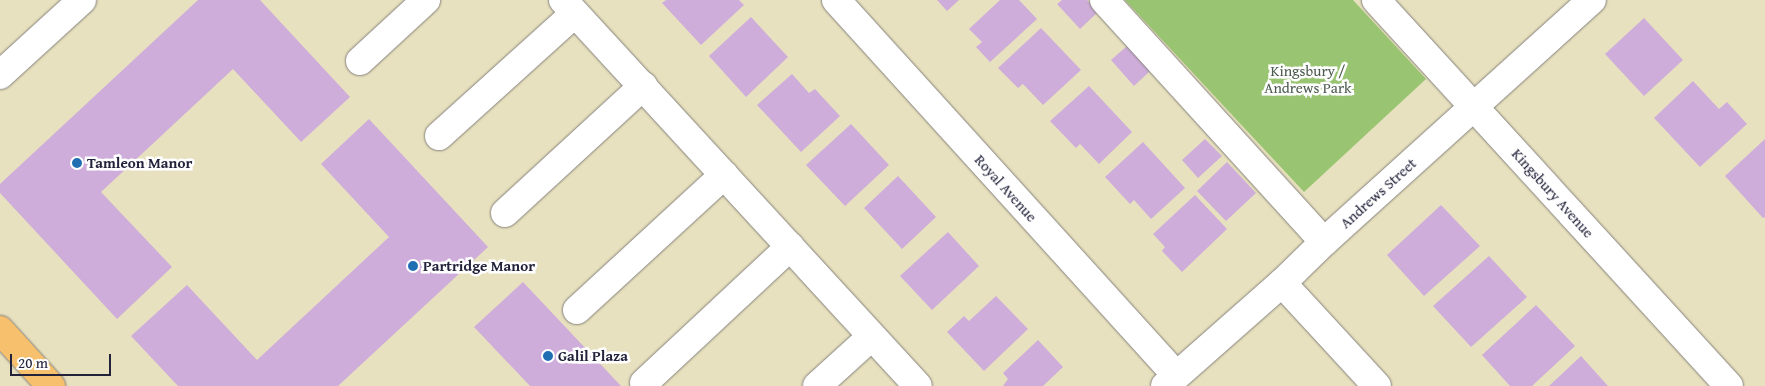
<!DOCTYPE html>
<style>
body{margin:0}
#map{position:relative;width:1765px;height:386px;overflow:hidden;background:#e8e1bf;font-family:"Gentium Book Plus",serif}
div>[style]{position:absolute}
.green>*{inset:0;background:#99c572}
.building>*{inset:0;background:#ceadda}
.roads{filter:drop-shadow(0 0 1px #85827d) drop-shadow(0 0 1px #85827d)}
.minor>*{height:28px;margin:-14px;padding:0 14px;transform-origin:14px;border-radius:14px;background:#fff}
.major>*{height:28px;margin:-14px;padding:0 14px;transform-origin:14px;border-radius:14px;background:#f7c06c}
.dots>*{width:14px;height:14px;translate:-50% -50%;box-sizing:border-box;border:2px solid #fff;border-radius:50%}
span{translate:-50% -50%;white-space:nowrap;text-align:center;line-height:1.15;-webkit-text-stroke:5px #fff;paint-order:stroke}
.park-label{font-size:15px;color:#4c5b4e}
.poi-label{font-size:15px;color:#22223b;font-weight:700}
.left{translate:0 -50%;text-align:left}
.street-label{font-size:15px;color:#22223b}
.scale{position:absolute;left:10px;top:354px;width:101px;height:22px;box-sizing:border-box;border:2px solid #22223b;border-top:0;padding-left:6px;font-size:15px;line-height:18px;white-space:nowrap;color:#22223b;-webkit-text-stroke:4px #fff;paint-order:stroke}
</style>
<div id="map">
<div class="green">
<div style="clip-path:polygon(1125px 0,1353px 0,1426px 79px,1304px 192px)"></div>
</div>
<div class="building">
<div style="clip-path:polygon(198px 0,260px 0,350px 97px,301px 142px,233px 69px,101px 192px,172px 267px,117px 319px,0 193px,0 184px)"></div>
<div style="clip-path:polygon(666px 0,739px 0,744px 5px,701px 45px,662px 3px)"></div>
<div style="clip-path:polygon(937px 0,959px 0,947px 11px)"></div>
<div style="clip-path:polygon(1000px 0,1019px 0,1037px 19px,990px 62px,976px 47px,982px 42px,969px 29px)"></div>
<div style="clip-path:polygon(1062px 0,1087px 0,1098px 12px,1080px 29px,1057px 4px)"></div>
<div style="clip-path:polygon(751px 17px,788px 57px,746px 97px,709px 56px)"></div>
<div style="clip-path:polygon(1644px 18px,1683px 60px,1644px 96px,1605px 54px)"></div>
<div style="clip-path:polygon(1041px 28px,1081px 70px,1043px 105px,1023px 84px,1018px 88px,998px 68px)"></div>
<div style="clip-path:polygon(1127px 46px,1150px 71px,1134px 86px,1111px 60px)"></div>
<div style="clip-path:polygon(792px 74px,809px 93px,815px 89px,840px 116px,801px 152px,757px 105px)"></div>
<div style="clip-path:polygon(1693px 81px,1719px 109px,1727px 102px,1747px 124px,1700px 167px,1654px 118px)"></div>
<div style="clip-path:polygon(1089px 86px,1132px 132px,1099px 164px,1080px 144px,1076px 148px,1050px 121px)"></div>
<div style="clip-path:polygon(369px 119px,488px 247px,338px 386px,178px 386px,131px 336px,187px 285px,257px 360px,389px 237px,321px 164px)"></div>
<div style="clip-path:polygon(851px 124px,889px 165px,845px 206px,806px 165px)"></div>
<div style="clip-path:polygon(1205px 139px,1222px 156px,1198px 178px,1182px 160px)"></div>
<div style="clip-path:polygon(1765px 139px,1765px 217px,1763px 218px,1725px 176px)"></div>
<div style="clip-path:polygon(1143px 142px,1185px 188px,1151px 219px,1134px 200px,1130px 204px,1105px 177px)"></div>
<div style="clip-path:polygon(1227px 162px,1256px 193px,1226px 221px,1197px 191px)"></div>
<div style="clip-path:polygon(898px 176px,936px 217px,902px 249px,864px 208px)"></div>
<div style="clip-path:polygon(1195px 195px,1227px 229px,1182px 272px,1162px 251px,1165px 247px,1153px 234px)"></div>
<div style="clip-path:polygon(1441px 205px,1480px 246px,1424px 296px,1387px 255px)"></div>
<div style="clip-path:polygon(948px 232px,979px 266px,932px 310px,900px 276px)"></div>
<div style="clip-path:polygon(1489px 256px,1527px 297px,1471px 347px,1433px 306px)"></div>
<div style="clip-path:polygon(523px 282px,621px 386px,530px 386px,474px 327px)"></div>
<div style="clip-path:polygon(996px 296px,1028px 329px,984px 371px,947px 332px,964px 316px,969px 321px)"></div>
<div style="clip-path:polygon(1536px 305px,1575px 346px,1532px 386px,1510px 386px,1482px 355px)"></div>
<div style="clip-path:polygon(1038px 340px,1063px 367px,1043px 386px,1003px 386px,1008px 379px,1003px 373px)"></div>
<div style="clip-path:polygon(1581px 356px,1608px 386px,1549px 386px)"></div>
</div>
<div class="roads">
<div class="minor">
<div style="left:563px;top:0;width:524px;rotate:47.4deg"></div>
<div style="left:836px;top:0;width:506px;rotate:47.8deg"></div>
<div style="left:1104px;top:0;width:327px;rotate:47.7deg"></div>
<div style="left:1376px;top:0;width:523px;rotate:47.56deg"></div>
<div style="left:360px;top:61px;width:90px;rotate:-42.7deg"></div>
<div style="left:0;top:75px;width:111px;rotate:-42.4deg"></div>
<div style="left:439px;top:136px;width:183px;rotate:-42.1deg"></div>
<div style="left:505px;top:213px;width:188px;rotate:-42.6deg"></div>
<div style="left:1282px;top:283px;width:140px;rotate:47.3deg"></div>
<div style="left:577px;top:310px;width:200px;rotate:-42.6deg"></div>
<div style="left:644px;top:383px;width:200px;rotate:-43deg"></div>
<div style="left:817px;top:386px;width:74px;rotate:-42.3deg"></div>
<div style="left:1165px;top:386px;width:156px;rotate:-41.4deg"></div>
<div style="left:1282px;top:283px;width:59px;rotate:-44.3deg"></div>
<div style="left:1324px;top:242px;width:361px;rotate:-42.1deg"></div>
</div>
<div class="major">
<div style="left:0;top:330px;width:76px;rotate:47.7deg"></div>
</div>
</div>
<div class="dots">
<div style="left:77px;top:163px;background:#1f6fb2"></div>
<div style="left:413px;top:266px;background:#1f6fb2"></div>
<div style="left:548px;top:356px;background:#1f6fb2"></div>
</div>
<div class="park-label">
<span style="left:1308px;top:79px">Kingsbury /<br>Andrews Park</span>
</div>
<div class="poi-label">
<span class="left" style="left:87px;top:163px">Tamleon Manor</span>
<span class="left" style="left:423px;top:266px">Partridge Manor</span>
<span class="left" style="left:558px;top:356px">Galil Plaza</span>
</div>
<div class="street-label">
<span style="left:1006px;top:188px;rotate:48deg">Royal Avenue</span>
<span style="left:1378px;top:193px;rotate:-42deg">Andrews Street</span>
<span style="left:1553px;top:193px;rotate:48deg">Kingsbury Avenue</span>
</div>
<div class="scale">20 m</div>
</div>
